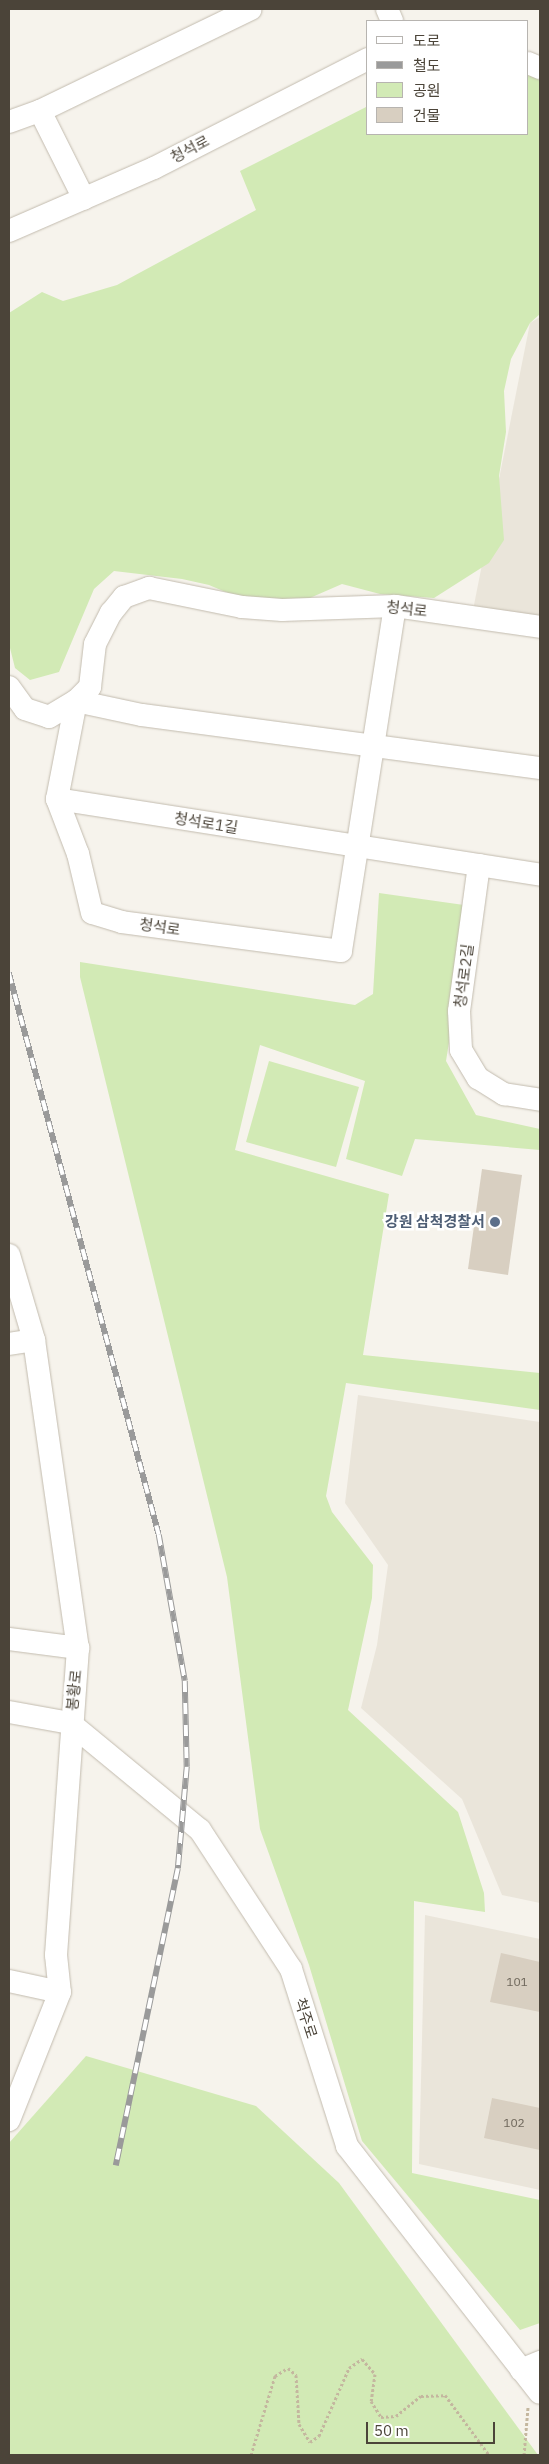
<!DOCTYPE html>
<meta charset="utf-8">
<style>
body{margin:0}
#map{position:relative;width:549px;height:2464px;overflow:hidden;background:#f6f3ec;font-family:"IBM Plex Sans","Noto Sans KR",sans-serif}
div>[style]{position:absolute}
.residential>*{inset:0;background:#eae5da}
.green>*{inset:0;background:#d2eab5}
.building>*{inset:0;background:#d8cfc1}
.path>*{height:3px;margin-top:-1.5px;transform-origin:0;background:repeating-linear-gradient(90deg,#c4b79f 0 2.5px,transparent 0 5px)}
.roads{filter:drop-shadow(0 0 1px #c2bbae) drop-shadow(0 0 1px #c2bbae)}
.minor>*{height:22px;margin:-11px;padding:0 11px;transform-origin:11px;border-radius:11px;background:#fff}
.rail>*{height:5.5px;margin-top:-2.75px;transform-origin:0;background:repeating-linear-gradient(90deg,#fff 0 11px,#9a9a9a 0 22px);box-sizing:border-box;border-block:1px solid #9a9a9a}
.dots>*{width:14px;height:14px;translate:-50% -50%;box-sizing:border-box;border:2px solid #fff;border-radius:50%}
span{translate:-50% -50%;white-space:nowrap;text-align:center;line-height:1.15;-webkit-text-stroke:5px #fff;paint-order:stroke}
.number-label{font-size:12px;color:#6e675b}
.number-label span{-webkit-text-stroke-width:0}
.street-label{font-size:15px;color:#4b4439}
.service-label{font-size:15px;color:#4e5e75;font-weight:700}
.right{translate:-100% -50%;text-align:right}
.frame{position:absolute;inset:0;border:10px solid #4b4439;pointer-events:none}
.legend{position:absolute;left:366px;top:20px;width:162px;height:115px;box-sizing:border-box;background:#fff;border:1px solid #b7b4b0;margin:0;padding:6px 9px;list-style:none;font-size:15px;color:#4b4439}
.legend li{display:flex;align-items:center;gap:10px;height:25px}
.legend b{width:25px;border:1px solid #b7b4b0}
.scale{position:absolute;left:366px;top:2422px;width:129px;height:22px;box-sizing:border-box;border:2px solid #4b4439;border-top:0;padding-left:6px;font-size:15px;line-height:18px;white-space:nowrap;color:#4b4439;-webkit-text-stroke:4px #fff;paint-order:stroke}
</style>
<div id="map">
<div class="residential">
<div style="clip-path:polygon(540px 317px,540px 627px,471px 620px,530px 323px)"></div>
<div style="clip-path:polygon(358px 1395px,540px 1422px,540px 1903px,502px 1895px,462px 1799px,361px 1708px,377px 1645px,388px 1565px,345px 1503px)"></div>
<div style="clip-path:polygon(425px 1915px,540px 1939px,540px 2190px,419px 2164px)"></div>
</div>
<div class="green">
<div style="clip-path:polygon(528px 57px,540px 61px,540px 314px,530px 323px,511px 359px,504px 391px,506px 432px,499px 476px,504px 540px,489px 563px,434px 598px,380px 594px,342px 584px,303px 601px,235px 596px,209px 585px,182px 579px,114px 571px,94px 589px,59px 672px,30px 680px,15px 668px,9px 644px,9px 313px,42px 292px,63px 301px,117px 285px,256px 210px,240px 171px,368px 106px,368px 134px,528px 134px)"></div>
<div style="clip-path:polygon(379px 893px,471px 906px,446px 1061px,476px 1115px,540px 1129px,540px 1150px,415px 1139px,402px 1176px,346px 1159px,365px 1081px,260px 1045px,235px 1150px,389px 1194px,363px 1355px,540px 1373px,540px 1410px,346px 1383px,326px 1496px,332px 1512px,373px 1565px,372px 1598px,348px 1710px,458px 1812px,484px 1893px,485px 1912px,414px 1901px,412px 2173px,540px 2200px,540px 2323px,520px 2330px,362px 2141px,309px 1965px,260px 1829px,227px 1577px,80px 977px,80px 962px,355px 1005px,373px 994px)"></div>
<div style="clip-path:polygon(269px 1061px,359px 1087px,336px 1167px,246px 1142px)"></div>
<div style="clip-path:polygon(86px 2056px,256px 2106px,339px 2183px,538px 2455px,9px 2455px,9px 2143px)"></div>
</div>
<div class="building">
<div style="clip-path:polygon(482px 1169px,522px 1175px,508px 1275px,468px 1269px)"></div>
<div style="clip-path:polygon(501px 1953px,540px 1962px,540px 2012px,490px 2002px)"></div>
<div style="clip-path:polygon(492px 2098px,540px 2108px,540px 2150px,484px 2138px)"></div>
</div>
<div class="path">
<div style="left:251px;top:2455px;width:83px;rotate:-73.1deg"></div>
<div style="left:275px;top:2376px;width:15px;rotate:-32deg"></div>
<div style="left:288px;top:2368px;width:11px;rotate:41deg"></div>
<div style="left:296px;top:2375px;width:49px;rotate:86.5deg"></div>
<div style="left:299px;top:2424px;width:21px;rotate:59deg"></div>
<div style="left:310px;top:2442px;width:11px;rotate:-34deg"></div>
<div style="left:319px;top:2436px;width:74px;rotate:-66.2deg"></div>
<div style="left:349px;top:2368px;width:16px;rotate:-35deg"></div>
<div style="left:362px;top:2359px;width:20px;rotate:49deg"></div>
<div style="left:375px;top:2374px;width:27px;rotate:98deg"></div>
<div style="left:371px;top:2401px;width:19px;rotate:58deg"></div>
<div style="left:381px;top:2417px;width:15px;rotate:-4deg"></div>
<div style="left:396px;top:2416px;width:32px;rotate:-39deg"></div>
<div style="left:421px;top:2396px;width:24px;rotate:-2deg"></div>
<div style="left:445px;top:2395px;width:74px;rotate:53.7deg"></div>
<div style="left:524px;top:2455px;width:48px;rotate:-85.2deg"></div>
</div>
<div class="roads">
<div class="minor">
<div style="left:387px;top:9px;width:13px;rotate:67deg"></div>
<div style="left:528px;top:63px;width:13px;rotate:23deg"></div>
<div style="left:40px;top:111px;width:98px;rotate:63.4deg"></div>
<div style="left:9px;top:122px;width:33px;rotate:-20deg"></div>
<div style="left:40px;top:111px;width:234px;rotate:-25.8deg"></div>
<div style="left:9px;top:231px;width:158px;rotate:-23.5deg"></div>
<div style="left:154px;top:168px;width:240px;rotate:-27deg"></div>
<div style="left:395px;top:606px;width:349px;rotate:98.9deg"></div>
<div style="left:341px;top:951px;width:221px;rotate:-172.5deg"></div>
<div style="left:122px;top:922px;width:31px;rotate:-163deg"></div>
<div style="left:92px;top:913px;width:61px;rotate:-103.3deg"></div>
<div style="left:78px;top:854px;width:59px;rotate:-110.9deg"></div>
<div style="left:57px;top:799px;width:100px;rotate:-79deg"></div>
<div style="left:76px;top:701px;width:20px;rotate:-45deg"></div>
<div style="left:90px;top:687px;width:43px;rotate:-83.4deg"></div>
<div style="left:95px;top:644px;width:35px;rotate:-63deg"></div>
<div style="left:111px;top:613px;width:21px;rotate:-51deg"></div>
<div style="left:124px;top:597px;width:27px;rotate:-20deg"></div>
<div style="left:149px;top:588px;width:95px;rotate:11.5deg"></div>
<div style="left:242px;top:607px;width:40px;rotate:4.3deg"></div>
<div style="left:282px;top:610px;width:113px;rotate:-2deg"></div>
<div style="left:395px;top:606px;width:147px;rotate:8.2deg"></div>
<div style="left:9px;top:687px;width:27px;rotate:54deg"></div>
<div style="left:25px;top:709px;width:25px;rotate:18deg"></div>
<div style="left:49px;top:717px;width:31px;rotate:-31deg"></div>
<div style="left:76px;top:701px;width:67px;rotate:12deg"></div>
<div style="left:142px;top:715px;width:402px;rotate:7.6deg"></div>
<div style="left:57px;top:799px;width:489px;rotate:8.9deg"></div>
<div style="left:479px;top:865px;width:147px;rotate:97.8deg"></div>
<div style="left:459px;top:1011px;width:39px;rotate:87deg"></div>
<div style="left:461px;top:1050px;width:33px;rotate:59deg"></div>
<div style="left:478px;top:1078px;width:31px;rotate:32deg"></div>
<div style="left:504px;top:1094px;width:36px;rotate:9deg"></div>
<div style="left:9px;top:1255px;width:89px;rotate:73.6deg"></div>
<div style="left:34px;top:1340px;width:311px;rotate:81.9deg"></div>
<div style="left:78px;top:1648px;width:308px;rotate:94.1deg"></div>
<div style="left:56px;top:1955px;width:37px;rotate:84deg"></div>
<div style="left:60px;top:1992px;width:138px;rotate:111.7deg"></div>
<div style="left:9px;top:1344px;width:25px;rotate:-9deg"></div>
<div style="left:9px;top:1639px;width:70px;rotate:7.4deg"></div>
<div style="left:9px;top:1712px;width:62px;rotate:10.2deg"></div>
<div style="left:70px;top:1723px;width:168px;rotate:39.5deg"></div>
<div style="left:200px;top:1830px;width:166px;rotate:56.8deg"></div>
<div style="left:291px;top:1969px;width:186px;rotate:72.4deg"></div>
<div style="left:347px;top:2146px;width:313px;rotate:52deg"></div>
<div style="left:9px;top:1981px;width:52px;rotate:12.2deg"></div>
<div style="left:521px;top:2370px;width:21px;rotate:-23deg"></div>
</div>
</div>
<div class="rail">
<div style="left:9px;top:973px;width:582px;rotate:75.06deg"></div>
<div style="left:159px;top:1535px;width:148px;rotate:79.9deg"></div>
<div style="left:185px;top:1681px;width:86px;rotate:88.7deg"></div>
<div style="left:187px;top:1767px;width:102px;rotate:95deg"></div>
<div style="left:178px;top:1869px;width:303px;rotate:101.8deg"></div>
</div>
<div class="dots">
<div style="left:495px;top:1222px;background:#5c6f8a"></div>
</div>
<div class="number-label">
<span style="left:517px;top:1982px">101</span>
<span style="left:514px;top:2123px">102</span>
</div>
<div class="street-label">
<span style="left:190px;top:149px;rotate:-28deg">청석로</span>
<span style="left:407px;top:609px;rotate:6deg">청석로</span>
<span style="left:206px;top:823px;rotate:9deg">청석로1길</span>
<span style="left:160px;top:927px;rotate:8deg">청석로</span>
<span style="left:464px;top:976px;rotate:-83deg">청석로2길</span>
<span style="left:74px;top:1690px;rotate:-84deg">봉황로</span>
<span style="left:306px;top:2018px;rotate:72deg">척주로</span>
</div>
<div class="service-label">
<span class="right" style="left:485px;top:1222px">강원 삼척경찰서</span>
</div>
<div class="frame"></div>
<ul class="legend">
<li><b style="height:6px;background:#fff"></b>도로</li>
<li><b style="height:6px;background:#9a9a9a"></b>철도</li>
<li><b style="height:14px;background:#d2eab5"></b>공원</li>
<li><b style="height:14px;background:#d8cfc1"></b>건물</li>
</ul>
<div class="scale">50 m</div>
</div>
